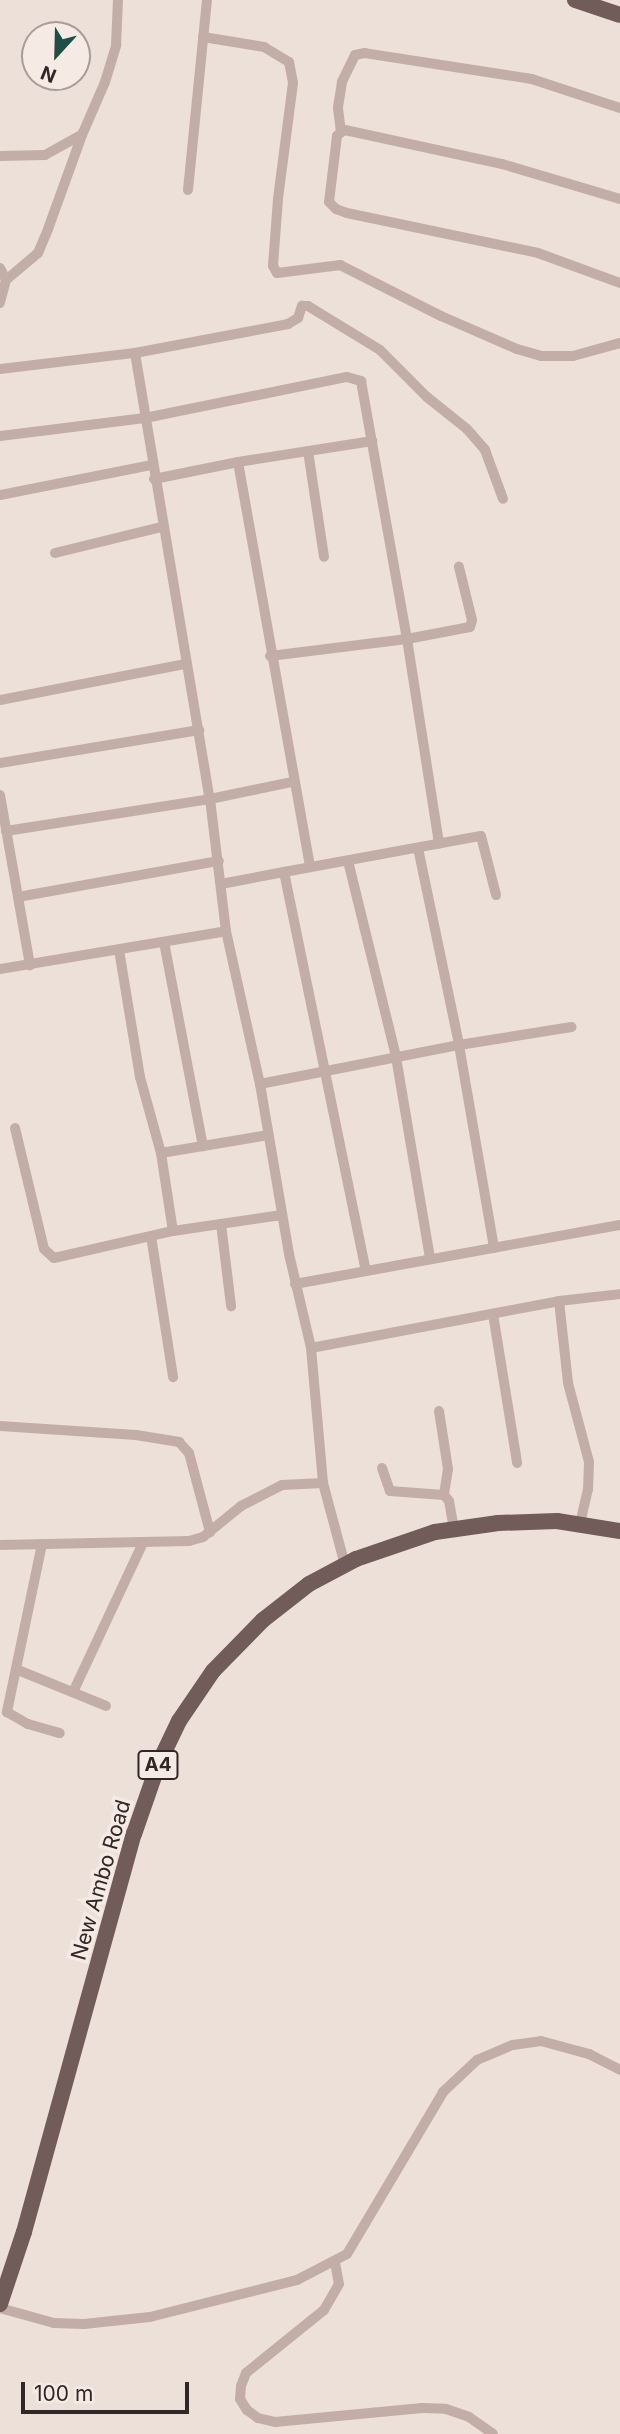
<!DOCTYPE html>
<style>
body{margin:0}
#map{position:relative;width:620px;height:2434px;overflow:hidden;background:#ede0d9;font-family:Inter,sans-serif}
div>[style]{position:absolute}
.minor>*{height:10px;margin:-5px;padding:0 5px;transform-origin:5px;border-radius:5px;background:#c3aea7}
.primary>*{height:16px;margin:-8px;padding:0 8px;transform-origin:8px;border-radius:8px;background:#715c59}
span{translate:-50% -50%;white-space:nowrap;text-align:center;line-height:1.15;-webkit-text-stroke:7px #f6eae4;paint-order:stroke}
.shield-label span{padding:2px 5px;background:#f6eae4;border:2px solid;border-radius:5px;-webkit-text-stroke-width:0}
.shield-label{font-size:19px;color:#312726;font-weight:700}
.street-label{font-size:21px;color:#312726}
.north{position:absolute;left:21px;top:21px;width:70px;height:70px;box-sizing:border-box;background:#f6eae4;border:2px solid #a79c98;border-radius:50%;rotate:202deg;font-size:19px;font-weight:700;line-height:28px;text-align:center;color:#312726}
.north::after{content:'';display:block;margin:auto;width:24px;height:32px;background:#214d47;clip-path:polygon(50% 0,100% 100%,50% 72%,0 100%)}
.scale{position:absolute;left:21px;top:2382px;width:168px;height:32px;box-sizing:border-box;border:4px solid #312726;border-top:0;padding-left:9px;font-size:21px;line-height:24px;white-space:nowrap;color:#312726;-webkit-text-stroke:5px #f6eae4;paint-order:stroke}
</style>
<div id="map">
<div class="minor">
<div style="left:203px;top:37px;width:62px;rotate:9.3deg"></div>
<div style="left:264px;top:47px;width:29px;rotate:31deg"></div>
<div style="left:289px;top:62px;width:21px;rotate:79deg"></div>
<div style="left:293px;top:83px;width:117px;rotate:97.4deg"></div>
<div style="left:278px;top:199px;width:67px;rotate:94.3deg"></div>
<div style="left:273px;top:266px;width:8px;rotate:60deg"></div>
<div style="left:277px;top:273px;width:64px;rotate:-7.2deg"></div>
<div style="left:340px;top:265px;width:113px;rotate:26.8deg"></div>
<div style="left:441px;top:316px;width:83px;rotate:23.5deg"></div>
<div style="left:517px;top:349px;width:25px;rotate:16deg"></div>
<div style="left:541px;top:356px;width:32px"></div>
<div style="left:573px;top:356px;width:49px;rotate:-15.5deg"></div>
<div style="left:620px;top:108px;width:93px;rotate:-161.8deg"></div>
<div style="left:532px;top:79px;width:169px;rotate:-171.2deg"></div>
<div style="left:365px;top:53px;width:10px;rotate:169deg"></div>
<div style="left:355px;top:55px;width:30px;rotate:116deg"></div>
<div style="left:342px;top:82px;width:26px;rotate:99deg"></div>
<div style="left:338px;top:108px;width:24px;rotate:83deg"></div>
<div style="left:341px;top:132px;width:6px;rotate:135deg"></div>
<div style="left:337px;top:136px;width:66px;rotate:96.9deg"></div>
<div style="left:329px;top:202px;width:10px;rotate:45deg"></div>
<div style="left:336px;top:209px;width:12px;rotate:20deg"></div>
<div style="left:347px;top:213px;width:195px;rotate:11.8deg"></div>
<div style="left:538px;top:253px;width:87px;rotate:20.1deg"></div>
<div style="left:341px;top:132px;width:4px;rotate:-27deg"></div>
<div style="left:345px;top:130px;width:161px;rotate:12.2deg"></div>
<div style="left:502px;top:164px;width:123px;rotate:16.5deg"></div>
<div style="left:0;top:156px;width:45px;rotate:-1.3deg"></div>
<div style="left:45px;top:155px;width:41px;rotate:-29.1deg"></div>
<div style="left:188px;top:190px;width:191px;rotate:-84.3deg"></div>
<div style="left:0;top:268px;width:13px;rotate:63deg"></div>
<div style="left:6px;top:280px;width:24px;rotate:105deg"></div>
<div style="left:6px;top:280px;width:42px;rotate:-40.2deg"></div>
<div style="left:38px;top:253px;width:26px;rotate:-67deg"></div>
<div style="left:48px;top:229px;width:100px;rotate:-70.1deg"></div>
<div style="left:82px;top:135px;width:58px;rotate:-66.5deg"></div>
<div style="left:105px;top:82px;width:39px;rotate:-73deg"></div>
<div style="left:116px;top:45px;width:45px;rotate:-87.5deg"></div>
<div style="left:135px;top:353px;width:156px;rotate:-10.7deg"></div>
<div style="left:288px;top:324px;width:12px;rotate:-31deg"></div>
<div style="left:298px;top:318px;width:13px;rotate:-72deg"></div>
<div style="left:302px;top:306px;width:6px"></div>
<div style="left:308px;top:306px;width:84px;rotate:31.4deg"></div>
<div style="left:380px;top:350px;width:66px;rotate:45deg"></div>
<div style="left:427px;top:397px;width:51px;rotate:38.7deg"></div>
<div style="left:467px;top:429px;width:28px;rotate:49deg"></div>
<div style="left:485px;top:450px;width:52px;rotate:69.8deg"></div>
<div style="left:0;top:369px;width:136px;rotate:-6.8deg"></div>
<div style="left:135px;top:353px;width:452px;rotate:80.5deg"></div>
<div style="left:210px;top:799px;width:133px;rotate:83.1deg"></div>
<div style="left:226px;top:931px;width:157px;rotate:77.5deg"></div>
<div style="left:260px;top:1084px;width:172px;rotate:80.3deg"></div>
<div style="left:289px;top:1254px;width:97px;rotate:76.8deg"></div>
<div style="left:311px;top:1348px;width:136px;rotate:84.9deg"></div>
<div style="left:323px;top:1483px;width:85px;rotate:75deg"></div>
<div style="left:0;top:436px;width:146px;rotate:-7.1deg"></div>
<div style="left:145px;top:418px;width:206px;rotate:-11.5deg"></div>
<div style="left:347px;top:377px;width:15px;rotate:16deg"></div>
<div style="left:361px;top:381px;width:262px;rotate:79.9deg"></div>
<div style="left:407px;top:639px;width:207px;rotate:81.1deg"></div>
<div style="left:308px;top:451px;width:107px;rotate:81.4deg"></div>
<div style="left:238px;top:462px;width:136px;rotate:-8.9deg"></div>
<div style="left:154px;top:479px;width:86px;rotate:-11.4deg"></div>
<div style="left:238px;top:462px;width:411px;rotate:79.9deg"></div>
<div style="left:0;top:495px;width:155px;rotate:-11.2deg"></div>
<div style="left:55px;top:553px;width:110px;rotate:-13.7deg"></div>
<div style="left:270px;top:656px;width:138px;rotate:-7.1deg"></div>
<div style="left:407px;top:639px;width:64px;rotate:-10.8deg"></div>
<div style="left:470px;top:627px;width:7px;rotate:-74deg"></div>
<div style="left:472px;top:620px;width:55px;rotate:-103.8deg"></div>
<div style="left:0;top:700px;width:189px;rotate:-11deg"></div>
<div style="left:0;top:763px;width:202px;rotate:-9.4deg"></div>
<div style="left:0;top:795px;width:173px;rotate:80deg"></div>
<div style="left:6px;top:831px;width:206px;rotate:-8.9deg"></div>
<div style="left:210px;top:799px;width:84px;rotate:-11.7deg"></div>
<div style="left:418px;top:848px;width:201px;rotate:78.2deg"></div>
<div style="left:459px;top:1045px;width:206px;rotate:80.2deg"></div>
<div style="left:348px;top:861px;width:202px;rotate:76.2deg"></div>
<div style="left:396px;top:1057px;width:205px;rotate:80.4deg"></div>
<div style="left:284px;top:872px;width:200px;rotate:-10.4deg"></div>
<div style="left:481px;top:836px;width:61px;rotate:75.7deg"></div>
<div style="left:221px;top:884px;width:64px;rotate:-10.8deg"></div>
<div style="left:284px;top:872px;width:407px;rotate:78.4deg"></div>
<div style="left:18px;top:897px;width:204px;rotate:-10.2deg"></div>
<div style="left:164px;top:942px;width:208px;rotate:79.2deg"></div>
<div style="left:119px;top:950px;width:129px;rotate:80.6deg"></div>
<div style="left:140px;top:1077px;width:79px;rotate:74.6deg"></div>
<div style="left:161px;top:1153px;width:79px;rotate:81.3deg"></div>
<div style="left:0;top:969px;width:229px;rotate:-9.5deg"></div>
<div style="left:260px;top:1084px;width:203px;rotate:-11.1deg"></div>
<div style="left:459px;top:1045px;width:114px;rotate:-9.1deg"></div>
<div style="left:15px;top:1128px;width:124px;rotate:76.5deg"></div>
<div style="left:44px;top:1249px;width:13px;rotate:42deg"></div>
<div style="left:54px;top:1258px;width:122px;rotate:-12.8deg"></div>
<div style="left:173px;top:1231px;width:110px;rotate:-8.4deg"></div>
<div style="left:161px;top:1153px;width:109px;rotate:-9.5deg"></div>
<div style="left:221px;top:1224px;width:83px;rotate:83deg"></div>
<div style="left:151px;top:1236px;width:143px;rotate:81.1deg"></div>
<div style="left:295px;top:1284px;width:330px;rotate:-10.3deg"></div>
<div style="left:559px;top:1301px;width:82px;rotate:83.7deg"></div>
<div style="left:568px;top:1383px;width:82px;rotate:75.1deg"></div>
<div style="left:589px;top:1462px;width:27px;rotate:92deg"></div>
<div style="left:588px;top:1489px;width:36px;rotate:103deg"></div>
<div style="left:493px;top:1314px;width:151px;rotate:80.8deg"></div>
<div style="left:311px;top:1348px;width:252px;rotate:-10.7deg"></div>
<div style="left:559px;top:1301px;width:61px;rotate:-6.5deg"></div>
<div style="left:439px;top:1411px;width:59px;rotate:81.2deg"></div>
<div style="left:448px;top:1469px;width:26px;rotate:99deg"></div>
<div style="left:0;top:1426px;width:136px;rotate:3.8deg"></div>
<div style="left:136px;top:1435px;width:44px;rotate:9.2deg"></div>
<div style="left:179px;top:1442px;width:15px;rotate:48deg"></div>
<div style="left:189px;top:1453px;width:82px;rotate:75.1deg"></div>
<div style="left:382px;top:1468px;width:24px;rotate:71deg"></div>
<div style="left:390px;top:1491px;width:54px;rotate:4.2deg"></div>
<div style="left:444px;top:1495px;width:8px;rotate:50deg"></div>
<div style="left:449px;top:1501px;width:29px;rotate:80deg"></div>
<div style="left:42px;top:1544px;width:172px;rotate:101.8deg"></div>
<div style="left:7px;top:1712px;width:24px;rotate:30deg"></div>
<div style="left:28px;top:1724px;width:33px;rotate:16deg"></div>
<div style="left:0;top:1545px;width:189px;rotate:-1.2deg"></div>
<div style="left:189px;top:1541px;width:15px;rotate:-16deg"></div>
<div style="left:203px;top:1537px;width:49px;rotate:-39.2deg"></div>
<div style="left:241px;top:1506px;width:46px;rotate:-27.1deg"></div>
<div style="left:282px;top:1485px;width:41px;rotate:-2.8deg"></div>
<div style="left:18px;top:1670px;width:95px;rotate:22.2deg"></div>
<div style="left:74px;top:1690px;width:162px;rotate:-64.9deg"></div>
<div style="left:335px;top:2262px;width:22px;rotate:80deg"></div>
<div style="left:339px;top:2284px;width:30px;rotate:120deg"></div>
<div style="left:324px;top:2310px;width:100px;rotate:141.1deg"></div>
<div style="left:246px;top:2373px;width:14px;rotate:111deg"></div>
<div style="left:241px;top:2386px;width:13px;rotate:94deg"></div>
<div style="left:240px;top:2399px;width:13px;rotate:58deg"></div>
<div style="left:247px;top:2410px;width:14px;rotate:36deg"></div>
<div style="left:258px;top:2418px;width:17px;rotate:13deg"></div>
<div style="left:275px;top:2422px;width:148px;rotate:-5.4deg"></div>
<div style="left:422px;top:2408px;width:24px;rotate:2deg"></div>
<div style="left:446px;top:2409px;width:24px;rotate:19deg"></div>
<div style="left:469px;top:2417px;width:29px;rotate:35deg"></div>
<div style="left:0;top:2308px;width:56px;rotate:15.5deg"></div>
<div style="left:54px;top:2323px;width:30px;rotate:2deg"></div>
<div style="left:84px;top:2324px;width:66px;rotate:-6.1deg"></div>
<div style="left:150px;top:2317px;width:152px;rotate:-14.1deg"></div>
<div style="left:297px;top:2280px;width:56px;rotate:-27.5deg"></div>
<div style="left:347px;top:2254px;width:188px;rotate:-59.3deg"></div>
<div style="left:443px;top:2092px;width:47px;rotate:-43.3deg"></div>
<div style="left:477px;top:2060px;width:39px;rotate:-23deg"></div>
<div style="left:513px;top:2045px;width:28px;rotate:-8deg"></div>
<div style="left:541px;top:2041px;width:50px;rotate:15.2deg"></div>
<div style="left:589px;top:2054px;width:35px;rotate:27deg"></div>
</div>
<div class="primary">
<div style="left:575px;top:0;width:47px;rotate:18.4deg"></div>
<div style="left:0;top:2304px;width:76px;rotate:-71.6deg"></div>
<div style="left:24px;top:2232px;width:413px;rotate:-74.6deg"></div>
<div style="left:134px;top:1834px;width:73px;rotate:-70.8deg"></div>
<div style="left:158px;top:1765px;width:49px;rotate:-64.5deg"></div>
<div style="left:179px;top:1721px;width:60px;rotate:-55.8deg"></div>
<div style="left:213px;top:1671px;width:71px;rotate:-45.6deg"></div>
<div style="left:263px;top:1620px;width:58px;rotate:-38deg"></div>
<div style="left:309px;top:1584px;width:53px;rotate:-28deg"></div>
<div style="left:356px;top:1559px;width:83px;rotate:-18.9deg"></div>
<div style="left:435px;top:1532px;width:64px;rotate:-8.1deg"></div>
<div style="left:498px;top:1523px;width:59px;rotate:-1.9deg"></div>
<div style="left:557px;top:1521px;width:64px;rotate:9deg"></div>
</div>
<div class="shield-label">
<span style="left:158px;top:1765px">A4</span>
</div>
<div class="street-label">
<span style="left:101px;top:1880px;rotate:-74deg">New Ambo Road</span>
</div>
<div class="north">N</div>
<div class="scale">100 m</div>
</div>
